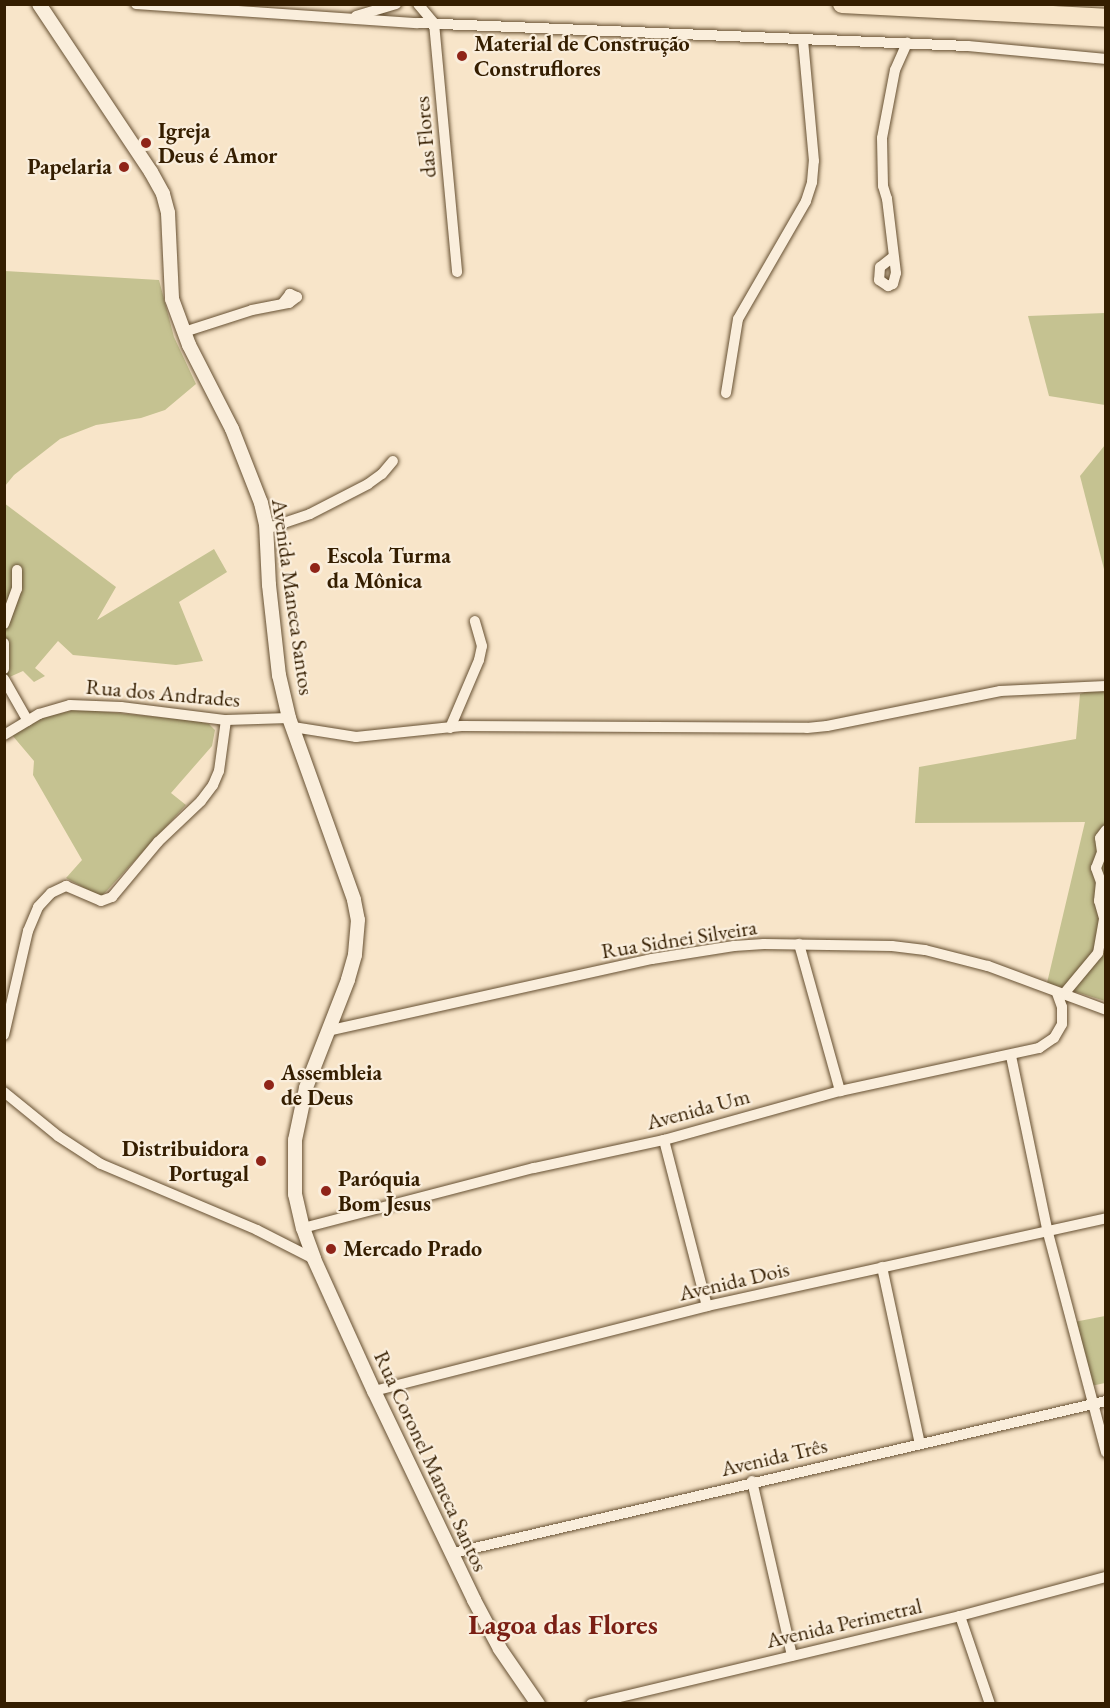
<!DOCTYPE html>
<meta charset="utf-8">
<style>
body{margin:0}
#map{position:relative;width:1110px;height:1708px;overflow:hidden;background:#f8e5c9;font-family:"EB Garamond",serif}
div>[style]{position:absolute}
.green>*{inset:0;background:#c5c291}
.roads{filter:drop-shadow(0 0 2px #665032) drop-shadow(0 0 2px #665032)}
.street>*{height:10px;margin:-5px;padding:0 5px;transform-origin:5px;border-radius:5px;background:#faeedc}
.secondary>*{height:14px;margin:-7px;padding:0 7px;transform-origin:7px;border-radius:7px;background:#faeedc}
.highway>*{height:18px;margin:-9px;padding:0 9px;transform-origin:9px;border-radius:9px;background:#f8e5c9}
.dots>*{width:16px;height:16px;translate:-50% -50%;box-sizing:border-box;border:3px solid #faeedc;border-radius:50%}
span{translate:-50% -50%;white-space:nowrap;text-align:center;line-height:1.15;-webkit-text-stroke:4.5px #faeedc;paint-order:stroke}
.poi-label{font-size:22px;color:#351e00;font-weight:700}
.left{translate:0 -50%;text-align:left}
.right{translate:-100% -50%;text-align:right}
.street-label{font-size:22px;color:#351e00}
.district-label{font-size:28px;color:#7a1f14;font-weight:700}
.frame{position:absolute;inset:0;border:6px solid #351e00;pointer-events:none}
</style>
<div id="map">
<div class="green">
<div style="clip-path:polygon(5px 271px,159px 280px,174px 337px,196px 384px,165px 410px,141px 418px,96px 425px,60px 439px,14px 475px,5px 486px)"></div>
<div style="clip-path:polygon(1105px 313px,1105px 405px,1049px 396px,1028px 316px)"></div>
<div style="clip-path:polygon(1105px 445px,1105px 573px,1080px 476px)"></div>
<div style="clip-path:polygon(4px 503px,116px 587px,97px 620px,214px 549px,227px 572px,179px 602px,203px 661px,176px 665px,73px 655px,58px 641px,35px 668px,45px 676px,34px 682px,23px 671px,5px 679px)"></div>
<div style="clip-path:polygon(1105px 685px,1105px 1001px,1047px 983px,1085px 822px,915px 823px,919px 767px,1076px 739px,1080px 694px)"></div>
<div style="clip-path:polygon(78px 709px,197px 721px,209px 724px,215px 730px,212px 746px,171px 793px,186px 805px,101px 897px,66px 878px,82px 860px,33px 775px,34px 761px,12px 735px,44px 717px)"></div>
<div style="clip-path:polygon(1105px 1316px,1105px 1383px,1091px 1386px,1074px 1322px)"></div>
</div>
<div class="roads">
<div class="street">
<div style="left:136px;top:4px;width:282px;rotate:3.9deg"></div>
<div style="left:417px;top:23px;width:551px;rotate:2.39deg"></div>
<div style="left:968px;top:46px;width:139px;rotate:5.4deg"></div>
<div style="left:418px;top:4px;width:25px;rotate:50deg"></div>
<div style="left:434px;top:23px;width:250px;rotate:84.7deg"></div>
<div style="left:356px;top:16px;width:42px;rotate:-16.7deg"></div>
<div style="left:893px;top:257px;width:16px;rotate:142deg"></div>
<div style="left:880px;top:267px;width:13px;rotate:94deg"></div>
<div style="left:879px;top:280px;width:11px;rotate:34deg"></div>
<div style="left:888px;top:286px;width:5px;rotate:-22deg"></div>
<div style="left:893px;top:284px;width:11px;rotate:-75deg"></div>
<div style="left:896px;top:273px;width:75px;rotate:-96.9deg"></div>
<div style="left:887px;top:199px;width:14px;rotate:-107deg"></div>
<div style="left:883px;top:186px;width:48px;rotate:-91.2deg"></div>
<div style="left:882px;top:138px;width:69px;rotate:-79.2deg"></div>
<div style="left:895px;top:70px;width:30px;rotate:-66deg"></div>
<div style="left:184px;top:332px;width:71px;rotate:-17.9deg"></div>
<div style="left:252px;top:310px;width:38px;rotate:-11deg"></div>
<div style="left:289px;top:303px;width:10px;rotate:-37deg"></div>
<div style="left:297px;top:297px;width:8px;rotate:-157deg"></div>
<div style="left:290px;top:294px;width:11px;rotate:128deg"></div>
<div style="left:726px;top:393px;width:75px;rotate:-80.8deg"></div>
<div style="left:738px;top:319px;width:136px;rotate:-60deg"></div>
<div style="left:806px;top:201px;width:20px;rotate:-72deg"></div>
<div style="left:812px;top:182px;width:21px;rotate:-85deg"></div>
<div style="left:814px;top:161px;width:122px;rotate:-95.2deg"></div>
<div style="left:266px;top:529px;width:46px;rotate:-18.8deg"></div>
<div style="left:310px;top:514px;width:65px;rotate:-27.3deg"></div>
<div style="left:368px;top:484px;width:17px;rotate:-36deg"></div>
<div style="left:382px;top:474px;width:17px;rotate:-50deg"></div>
<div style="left:4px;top:624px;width:37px;rotate:-70deg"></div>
<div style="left:17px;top:589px;width:19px;rotate:-90deg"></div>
<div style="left:4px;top:643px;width:26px;rotate:90deg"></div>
<div style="left:4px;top:679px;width:48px;rotate:60.3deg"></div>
<div style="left:293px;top:727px;width:64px;rotate:9deg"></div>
<div style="left:356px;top:737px;width:106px;rotate:-6deg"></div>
<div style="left:461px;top:726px;width:346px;rotate:0.3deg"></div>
<div style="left:807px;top:728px;width:20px;rotate:-6deg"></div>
<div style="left:827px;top:726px;width:177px;rotate:-11.4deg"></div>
<div style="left:1000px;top:691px;width:106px;rotate:-2.7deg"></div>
<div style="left:450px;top:728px;width:74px;rotate:-66.9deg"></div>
<div style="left:479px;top:660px;width:14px;rotate:-78deg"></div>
<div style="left:482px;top:646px;width:26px;rotate:-106deg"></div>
<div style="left:4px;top:735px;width:41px;rotate:-31deg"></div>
<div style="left:39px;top:714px;width:32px;rotate:-16deg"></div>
<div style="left:70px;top:705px;width:51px;rotate:2.2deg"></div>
<div style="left:121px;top:707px;width:106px;rotate:7.1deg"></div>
<div style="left:226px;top:720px;width:63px;rotate:-1.8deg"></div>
<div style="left:799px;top:944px;width:153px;rotate:74.4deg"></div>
<div style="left:1063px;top:995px;width:55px;rotate:-50.2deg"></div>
<div style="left:1098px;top:953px;width:36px;rotate:-80deg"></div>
<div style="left:1104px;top:918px;width:18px;rotate:-106deg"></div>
<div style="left:1099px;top:901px;width:19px;rotate:-84deg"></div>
<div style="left:1101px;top:882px;width:15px;rotate:-110deg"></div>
<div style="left:1096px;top:868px;width:17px;rotate:-69deg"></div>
<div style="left:1102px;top:852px;width:14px;rotate:-98deg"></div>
<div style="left:1100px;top:838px;width:10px;rotate:-53deg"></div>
<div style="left:327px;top:1031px;width:333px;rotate:-12.5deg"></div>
<div style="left:652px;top:959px;width:83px;rotate:-9deg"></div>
<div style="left:734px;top:946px;width:30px;rotate:-4deg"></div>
<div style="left:764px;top:944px;width:128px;rotate:0.9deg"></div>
<div style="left:892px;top:946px;width:33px;rotate:7deg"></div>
<div style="left:925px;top:950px;width:65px;rotate:14.3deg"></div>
<div style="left:988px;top:966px;width:126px;rotate:20.4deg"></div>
<div style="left:4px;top:1035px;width:107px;rotate:-77deg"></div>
<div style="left:28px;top:931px;width:26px;rotate:-67deg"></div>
<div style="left:38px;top:907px;width:19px;rotate:-47deg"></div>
<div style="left:51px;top:893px;width:17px;rotate:-25deg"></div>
<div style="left:66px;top:886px;width:38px;rotate:23deg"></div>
<div style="left:101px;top:901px;width:12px;rotate:-20deg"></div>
<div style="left:112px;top:897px;width:72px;rotate:-50.1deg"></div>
<div style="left:158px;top:842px;width:59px;rotate:-43.6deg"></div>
<div style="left:201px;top:801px;width:20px;rotate:-53deg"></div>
<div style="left:213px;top:785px;width:15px;rotate:-67deg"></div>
<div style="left:219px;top:771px;width:51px;rotate:-82.2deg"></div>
<div style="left:1011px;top:1056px;width:177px;rotate:78.2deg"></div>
<div style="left:1047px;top:1229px;width:231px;rotate:75.2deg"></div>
<div style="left:4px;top:1092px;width:70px;rotate:39.2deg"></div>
<div style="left:58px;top:1136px;width:51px;rotate:33.1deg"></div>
<div style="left:101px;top:1164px;width:169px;rotate:22.9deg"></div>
<div style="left:257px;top:1230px;width:64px;rotate:27deg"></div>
<div style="left:664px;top:1140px;width:171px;rotate:75.5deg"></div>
<div style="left:303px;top:1228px;width:239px;rotate:-14.6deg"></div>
<div style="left:534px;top:1168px;width:133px;rotate:-12.2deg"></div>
<div style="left:664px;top:1140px;width:183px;rotate:-15.6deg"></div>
<div style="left:840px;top:1091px;width:204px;rotate:-12.2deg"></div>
<div style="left:1039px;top:1048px;width:18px;rotate:-34deg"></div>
<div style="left:1054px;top:1038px;width:16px;rotate:-60deg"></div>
<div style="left:1062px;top:1024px;width:17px;rotate:-90deg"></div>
<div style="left:1062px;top:1007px;width:15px;rotate:-110deg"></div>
<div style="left:882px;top:1267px;width:181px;rotate:77.9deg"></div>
<div style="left:374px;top:1391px;width:344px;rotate:-14.3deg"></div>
<div style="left:707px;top:1306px;width:409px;rotate:-12.4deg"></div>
<div style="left:752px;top:1481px;width:179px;rotate:77.1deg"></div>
<div style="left:453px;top:1553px;width:670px;rotate:-13.1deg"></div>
<div style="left:960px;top:1616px;width:93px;rotate:71.2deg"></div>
<div style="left:591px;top:1704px;width:379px;rotate:-13.4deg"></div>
<div style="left:960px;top:1616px;width:151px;rotate:-15deg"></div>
</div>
<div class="secondary">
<div style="left:39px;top:4px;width:202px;rotate:56.3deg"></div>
<div style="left:151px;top:172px;width:25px;rotate:61deg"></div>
<div style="left:163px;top:194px;width:20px;rotate:75deg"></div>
<div style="left:168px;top:213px;width:86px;rotate:87.3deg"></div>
<div style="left:172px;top:299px;width:49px;rotate:69.7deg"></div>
<div style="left:189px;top:345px;width:94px;rotate:62.9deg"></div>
<div style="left:232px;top:429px;width:79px;rotate:68.6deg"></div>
<div style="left:261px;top:503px;width:22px;rotate:77deg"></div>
<div style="left:266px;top:524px;width:61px;rotate:87.2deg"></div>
<div style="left:269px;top:585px;width:91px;rotate:83.7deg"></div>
<div style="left:279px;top:675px;width:44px;rotate:76.9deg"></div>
<div style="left:289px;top:718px;width:193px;rotate:70.3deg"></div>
<div style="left:354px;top:900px;width:20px;rotate:79deg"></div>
<div style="left:358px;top:920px;width:35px;rotate:95deg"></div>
<div style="left:355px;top:955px;width:26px;rotate:106deg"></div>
<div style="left:348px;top:980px;width:116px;rotate:111.3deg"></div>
<div style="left:306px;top:1088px;width:53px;rotate:101.9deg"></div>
<div style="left:295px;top:1140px;width:54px;rotate:90deg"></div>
<div style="left:295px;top:1194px;width:35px;rotate:77deg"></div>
<div style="left:303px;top:1228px;width:33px;rotate:70deg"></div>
<div style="left:314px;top:1259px;width:145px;rotate:65.6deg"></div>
<div style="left:374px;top:1391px;width:232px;rotate:64.4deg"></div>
<div style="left:474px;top:1600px;width:55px;rotate:62deg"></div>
<div style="left:500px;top:1649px;width:67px;rotate:55.4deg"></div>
</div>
<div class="highway">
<div style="left:842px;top:4px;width:264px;rotate:3deg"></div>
</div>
</div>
<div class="dots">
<div style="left:462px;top:56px;background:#8f2418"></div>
<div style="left:146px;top:143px;background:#8f2418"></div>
<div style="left:124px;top:167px;background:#8f2418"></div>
<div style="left:315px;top:568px;background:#8f2418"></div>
<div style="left:269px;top:1085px;background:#8f2418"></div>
<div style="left:261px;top:1161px;background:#8f2418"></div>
<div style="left:326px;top:1191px;background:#8f2418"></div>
<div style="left:331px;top:1249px;background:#8f2418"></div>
</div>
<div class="poi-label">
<span class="left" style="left:474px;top:56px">Material de Construção<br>Construflores</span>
<span class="left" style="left:158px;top:143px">Igreja<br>Deus é Amor</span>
<span class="right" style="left:112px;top:167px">Papelaria</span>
<span class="left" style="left:327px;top:568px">Escola Turma<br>da Mônica</span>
<span class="left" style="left:281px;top:1085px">Assembleia<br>de Deus</span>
<span class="right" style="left:249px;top:1161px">Distribuidora<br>Portugal</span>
<span class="left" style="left:338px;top:1191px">Paróquia<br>Bom Jesus</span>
<span class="left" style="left:343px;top:1249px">Mercado Prado</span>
</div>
<div class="street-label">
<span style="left:425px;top:137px;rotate:-95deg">das Flores</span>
<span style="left:293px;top:597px;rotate:82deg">Avenida Maneca Santos</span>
<span style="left:163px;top:693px;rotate:5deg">Rua dos Andrades</span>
<span style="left:679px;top:939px;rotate:-9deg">Rua Sidnei Silveira</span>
<span style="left:698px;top:1109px;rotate:-15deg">Avenida Um</span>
<span style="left:734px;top:1281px;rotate:-13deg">Avenida Dois</span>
<span style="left:774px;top:1457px;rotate:-13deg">Avenida Três</span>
<span style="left:431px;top:1461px;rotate:65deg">Rua Coronel Maneca Santos</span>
<span style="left:844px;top:1623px;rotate:-13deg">Avenida Perimetral</span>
</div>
<div class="district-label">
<span style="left:563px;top:1624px">Lagoa das Flores</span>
</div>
<div class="frame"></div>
</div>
